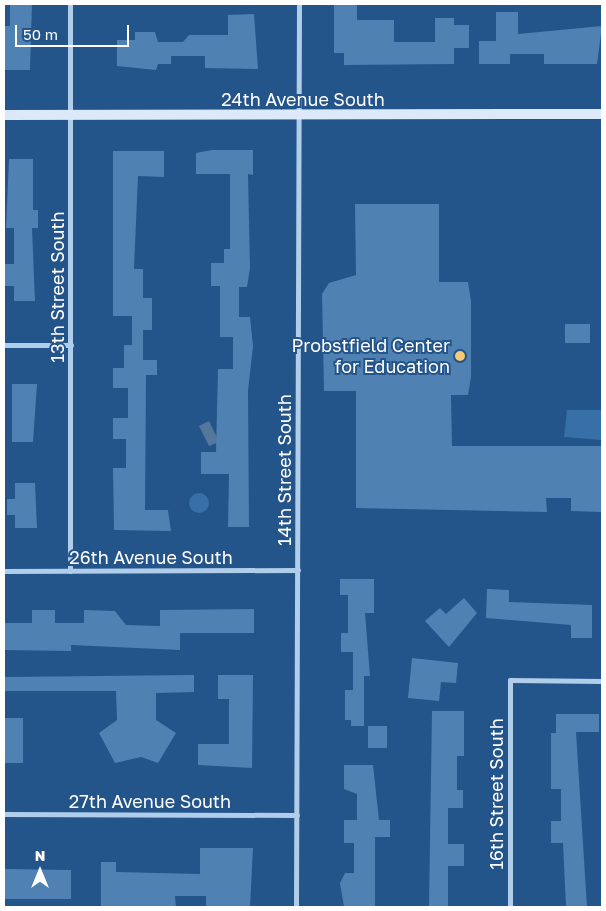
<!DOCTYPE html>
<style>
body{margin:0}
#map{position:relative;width:606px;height:911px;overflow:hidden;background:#23548a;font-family:"Golos Text",sans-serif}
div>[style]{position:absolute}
.green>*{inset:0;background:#376fa7}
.round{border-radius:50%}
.water>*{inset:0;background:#54779c}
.building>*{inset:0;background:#5081b3}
.street>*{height:5px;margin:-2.5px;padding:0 2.5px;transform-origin:2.5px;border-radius:2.5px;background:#b0cdea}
.secondary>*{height:10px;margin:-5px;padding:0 5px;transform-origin:5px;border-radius:5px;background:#dbe9f8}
.dots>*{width:14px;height:14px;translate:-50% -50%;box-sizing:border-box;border:2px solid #23548a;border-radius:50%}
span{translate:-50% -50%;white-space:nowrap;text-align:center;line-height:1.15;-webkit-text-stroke:4px #23548a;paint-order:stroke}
.street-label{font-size:18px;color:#fff}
.poi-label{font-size:18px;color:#fff}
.right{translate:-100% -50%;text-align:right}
.frame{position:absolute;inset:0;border:5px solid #fff;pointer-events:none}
.north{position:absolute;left:15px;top:846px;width:50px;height:50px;-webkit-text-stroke:4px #23548a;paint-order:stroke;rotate:0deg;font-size:14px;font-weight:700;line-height:20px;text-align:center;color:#fff}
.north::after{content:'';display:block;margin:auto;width:18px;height:22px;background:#fff;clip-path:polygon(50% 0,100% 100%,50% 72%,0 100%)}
.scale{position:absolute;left:15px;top:25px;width:114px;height:22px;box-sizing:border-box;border:2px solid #fff;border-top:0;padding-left:6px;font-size:15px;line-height:18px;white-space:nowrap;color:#fff;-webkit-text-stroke:4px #23548a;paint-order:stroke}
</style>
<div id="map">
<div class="green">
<div style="clip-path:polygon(567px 410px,602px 410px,602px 440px,564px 437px)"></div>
<div class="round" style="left:189px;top:493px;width:20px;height:20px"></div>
</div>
<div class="water">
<div style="clip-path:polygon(209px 421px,219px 442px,209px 446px,199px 426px)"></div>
</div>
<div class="building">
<div style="clip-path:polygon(10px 4px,32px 4px,30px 70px,4px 70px,4px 26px,10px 26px)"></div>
<div style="clip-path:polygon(334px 4px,357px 4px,357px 20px,394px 20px,394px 42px,435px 42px,435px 18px,454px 18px,454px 25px,469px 25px,469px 48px,454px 48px,454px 64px,344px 65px,344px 53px,334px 53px)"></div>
<div style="clip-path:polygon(496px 12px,518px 12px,518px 34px,602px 26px,597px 64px,544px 64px,544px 54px,510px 54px,510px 64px,479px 64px,479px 41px,496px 41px)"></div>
<div style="clip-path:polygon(254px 14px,258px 69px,205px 68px,205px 56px,171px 56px,171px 64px,158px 64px,156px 70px,117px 66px,117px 40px,135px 40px,135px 32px,155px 32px,158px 42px,183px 42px,189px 35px,228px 35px,228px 15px)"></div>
<div style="clip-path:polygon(212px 150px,253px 150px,253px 175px,248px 174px,250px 268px,247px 287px,239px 287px,239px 317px,250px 317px,253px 346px,248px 391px,249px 527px,228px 527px,229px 474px,201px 474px,201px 452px,216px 452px,218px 369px,233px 369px,233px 337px,220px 337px,220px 286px,211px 286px,211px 263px,224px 263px,224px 249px,230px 249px,230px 174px,196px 174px,196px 153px)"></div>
<div style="clip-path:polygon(113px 151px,164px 151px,164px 177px,138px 176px,134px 269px,143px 269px,143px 298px,152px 298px,152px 330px,143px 330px,143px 360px,157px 360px,157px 375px,146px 375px,145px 510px,168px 510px,171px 531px,114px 530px,113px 468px,126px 468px,126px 439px,113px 439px,113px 418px,128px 418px,128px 388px,113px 388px,113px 368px,124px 368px,124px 345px,132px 345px,132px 316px,113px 316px)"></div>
<div style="clip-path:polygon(9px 159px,33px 159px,33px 210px,38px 210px,38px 228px,32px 228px,35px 301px,14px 301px,14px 286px,5px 286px,5px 264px,14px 264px,14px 228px,6px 228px)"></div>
<div style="clip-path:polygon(355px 204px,439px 204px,439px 282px,468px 282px,471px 301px,471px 377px,468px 395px,451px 395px,452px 446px,602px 446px,602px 512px,571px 511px,571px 498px,546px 498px,547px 512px,356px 508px,356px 391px,324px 391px,322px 294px,329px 283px,356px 275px)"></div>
<div style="clip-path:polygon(565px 324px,590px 324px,590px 343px,565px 343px)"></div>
<div style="clip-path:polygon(12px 384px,37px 384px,33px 442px,12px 442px)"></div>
<div style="clip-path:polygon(15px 483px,35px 483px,37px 528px,15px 528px,15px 515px,7px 515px,7px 499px,15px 499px)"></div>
<div style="clip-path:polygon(340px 579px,374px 579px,374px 613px,365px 613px,370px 676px,364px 676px,364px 726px,351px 726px,351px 720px,345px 720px,345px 690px,353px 690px,353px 652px,341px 652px,341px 633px,348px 633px,348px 595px,340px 595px)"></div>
<div style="clip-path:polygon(487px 589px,509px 590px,509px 602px,592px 605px,592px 638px,571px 638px,571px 625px,486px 618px)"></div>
<div style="clip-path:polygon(464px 598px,477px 613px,449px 647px,425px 621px,440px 608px,446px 614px)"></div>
<div style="clip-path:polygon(254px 609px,254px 633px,180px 633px,180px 650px,71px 645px,71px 651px,4px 650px,4px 623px,32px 623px,32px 610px,55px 610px,55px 623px,84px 623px,84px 610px,115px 611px,126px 625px,160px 626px,160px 610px)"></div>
<div style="clip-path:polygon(412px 658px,458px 663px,456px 683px,441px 682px,439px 701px,408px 698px)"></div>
<div style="clip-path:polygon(194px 675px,194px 692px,156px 693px,156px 720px,176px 733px,158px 763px,141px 757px,115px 763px,99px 733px,117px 720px,116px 691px,4px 691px,4px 677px)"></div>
<div style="clip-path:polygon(218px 675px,253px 675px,252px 768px,198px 765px,198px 744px,229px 744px,229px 699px,218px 699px)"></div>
<div style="clip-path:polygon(432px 711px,464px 711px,464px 756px,457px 756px,457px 790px,463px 790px,463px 808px,448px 808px,448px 844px,464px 844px,464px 866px,448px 866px,448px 907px,429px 907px)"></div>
<div style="clip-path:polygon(556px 714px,599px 714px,599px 732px,576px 732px,587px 907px,566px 907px,563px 843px,551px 843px,551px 821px,561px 821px,561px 789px,551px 789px,551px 733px,556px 733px)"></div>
<div style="clip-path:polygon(4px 718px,23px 718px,23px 763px,4px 763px)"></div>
<div style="clip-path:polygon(368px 726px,387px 726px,387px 748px,368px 748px)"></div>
<div style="clip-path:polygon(344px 765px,373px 765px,379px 820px,390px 820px,390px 837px,375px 837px,375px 907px,344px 907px,340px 883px,345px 873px,354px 873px,354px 843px,344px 843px,344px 820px,357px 820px,357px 794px,344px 789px)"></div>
<div style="clip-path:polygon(200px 848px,253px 848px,250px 907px,206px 907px,206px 896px,175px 896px,176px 907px,101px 907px,101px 862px,116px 862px,116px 872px,200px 874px)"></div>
<div style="clip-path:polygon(4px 869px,71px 870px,71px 899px,4px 899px)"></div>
</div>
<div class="street">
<div style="left:4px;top:345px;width:67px"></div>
<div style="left:4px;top:571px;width:294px;rotate:-0.2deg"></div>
<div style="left:70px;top:571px;width:567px;rotate:-90deg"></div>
<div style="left:4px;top:814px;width:293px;rotate:0.2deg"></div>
<div style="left:296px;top:907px;width:903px;rotate:-89.81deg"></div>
<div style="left:510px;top:907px;width:227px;rotate:-90deg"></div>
<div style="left:510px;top:680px;width:92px;rotate:0.6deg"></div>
</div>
<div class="secondary">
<div style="left:4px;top:115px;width:598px;rotate:-0.1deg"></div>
</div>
<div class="dots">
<div style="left:460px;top:356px;background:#f6ca72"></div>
</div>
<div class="street-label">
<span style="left:303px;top:99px">24th Avenue South</span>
<span style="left:57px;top:287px;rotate:-90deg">13th Street South</span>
<span style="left:284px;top:470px;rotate:-90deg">14th Street South</span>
<span style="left:151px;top:557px">26th Avenue South</span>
<span style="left:496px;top:794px;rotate:-90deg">16th Street South</span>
<span style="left:150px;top:801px">27th Avenue South</span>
</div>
<div class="poi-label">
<span class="right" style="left:450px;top:356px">Probstfield Center<br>for Education</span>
</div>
<div class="frame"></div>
<div class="north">N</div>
<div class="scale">50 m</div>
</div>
